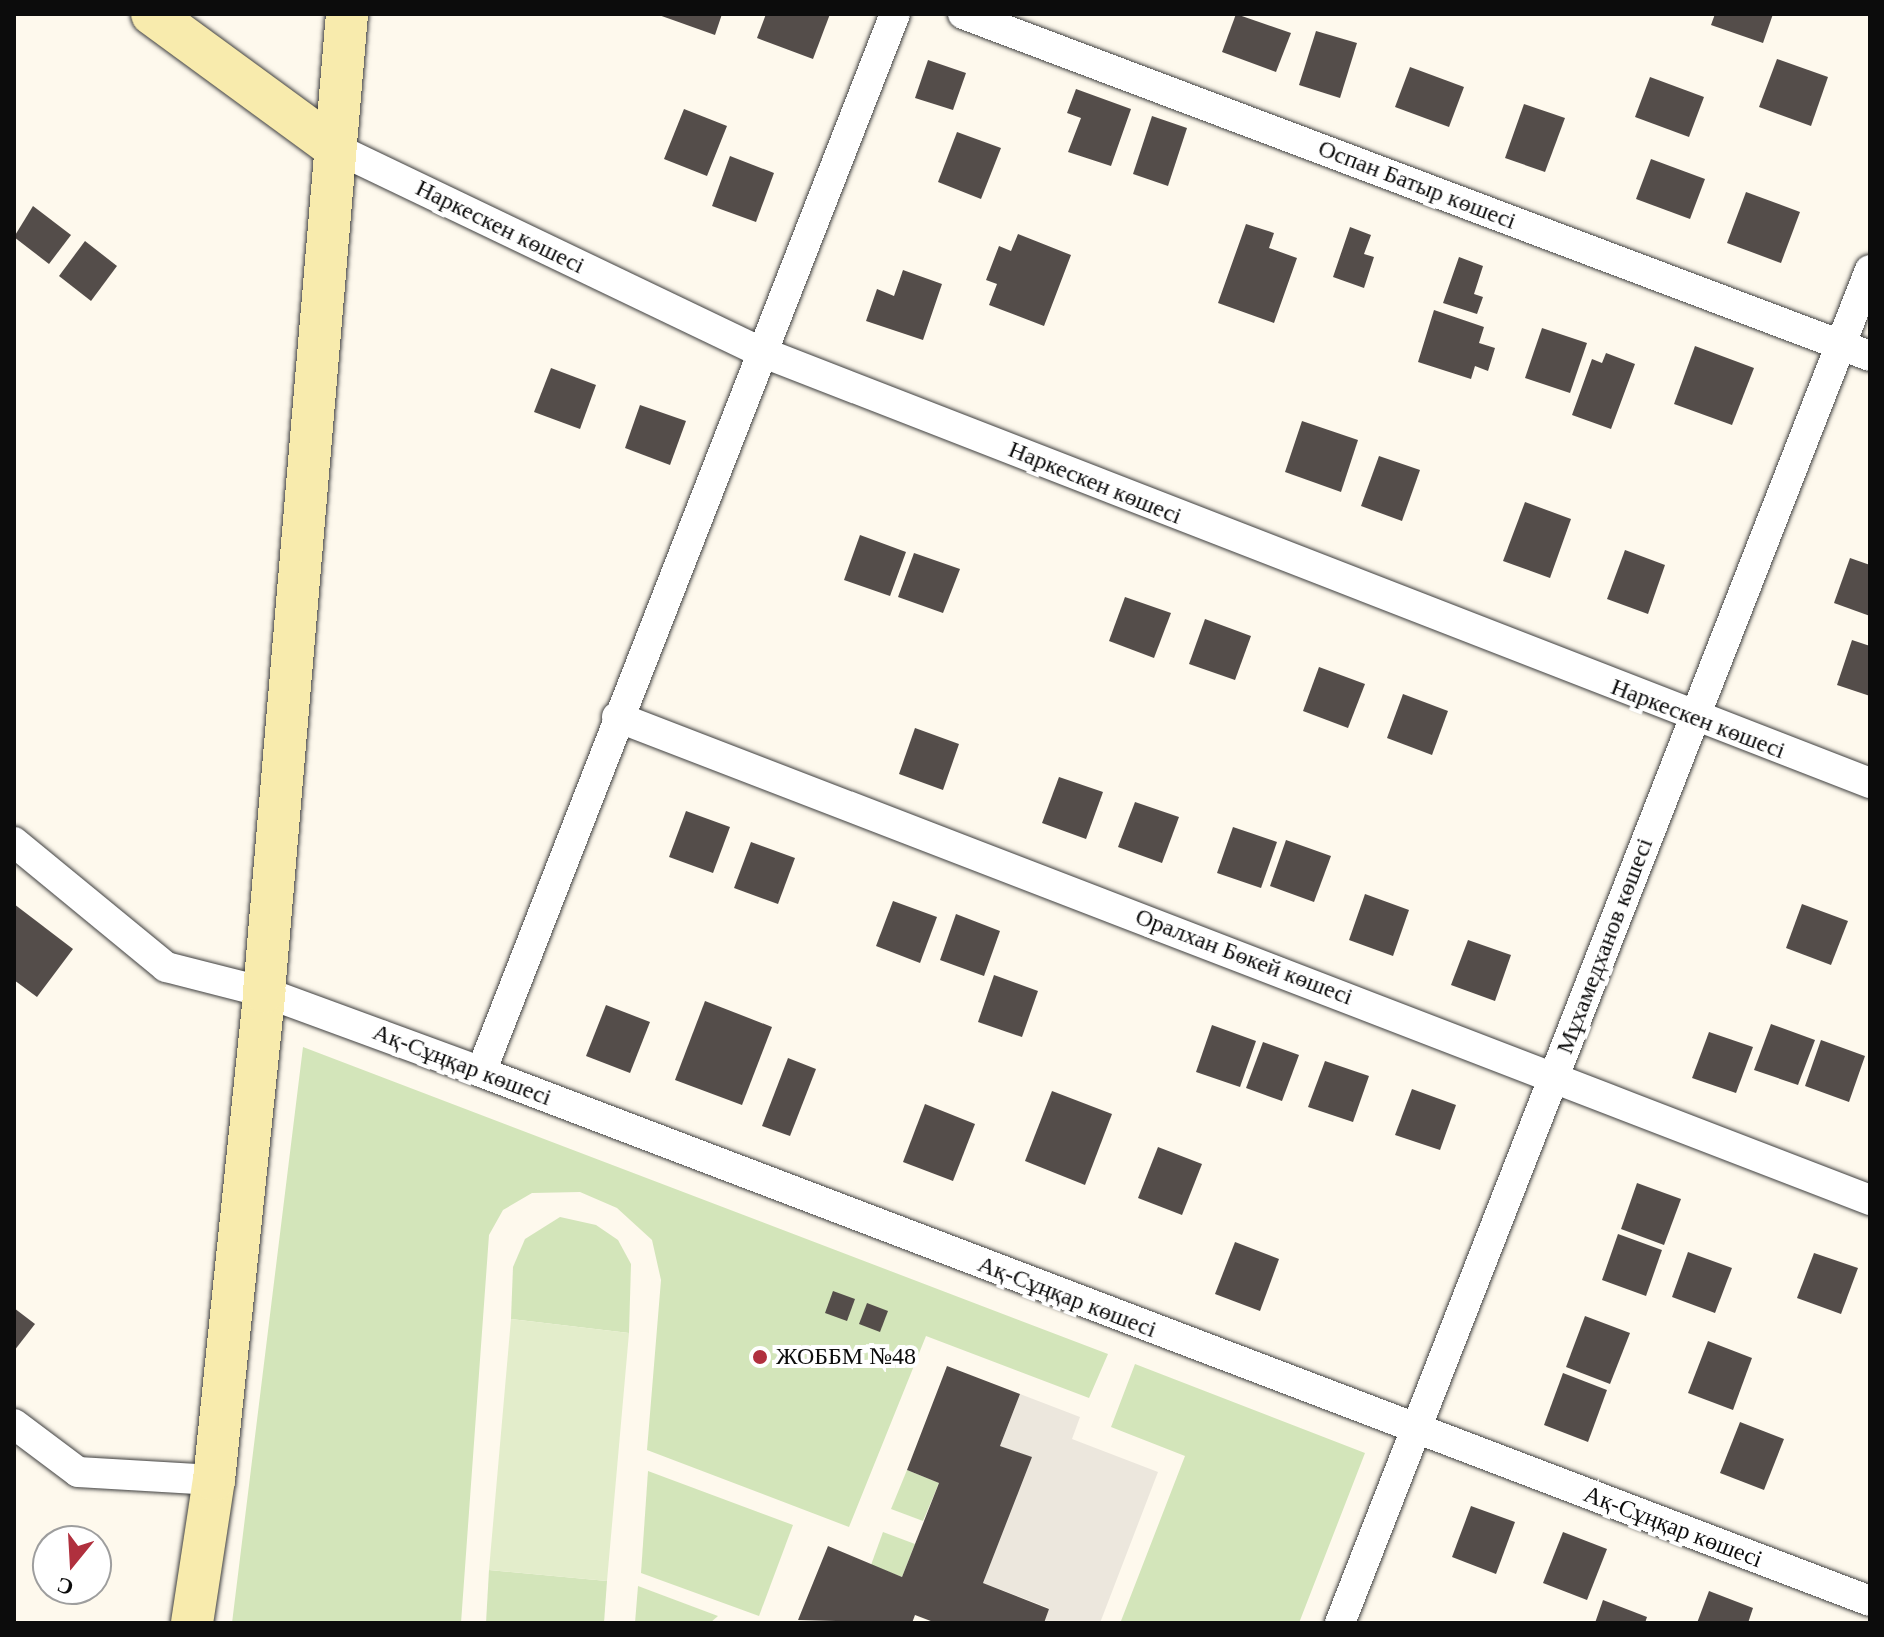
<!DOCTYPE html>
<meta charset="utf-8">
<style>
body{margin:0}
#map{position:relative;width:1884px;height:1637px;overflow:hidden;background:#fef9ed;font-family:Georgia,serif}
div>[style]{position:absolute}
.green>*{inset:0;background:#d3e5ba}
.pitch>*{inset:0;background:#e3edcb}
.plaza>*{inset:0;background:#ece7dd}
.building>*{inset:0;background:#544d4a}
.roads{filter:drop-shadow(0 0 2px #3f3f3f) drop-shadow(0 0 2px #3f3f3f)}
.street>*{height:30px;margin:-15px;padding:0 15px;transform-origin:15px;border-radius:15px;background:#fff}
.secondary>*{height:42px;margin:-21px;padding:0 21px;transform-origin:21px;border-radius:21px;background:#f8ebad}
.dots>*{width:22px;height:22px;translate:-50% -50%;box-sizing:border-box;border:4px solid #fff;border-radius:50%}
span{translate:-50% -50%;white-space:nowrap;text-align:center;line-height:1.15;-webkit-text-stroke:8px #fff;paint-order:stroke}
.street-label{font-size:24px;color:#0c0c0c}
.poi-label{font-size:24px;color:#0c0c0c}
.left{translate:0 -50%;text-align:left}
.frame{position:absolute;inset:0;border:16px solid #0c0c0c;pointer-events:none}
.north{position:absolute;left:32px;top:1525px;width:80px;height:80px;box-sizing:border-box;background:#fff;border:2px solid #9e9e9e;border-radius:50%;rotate:198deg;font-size:22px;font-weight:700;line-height:32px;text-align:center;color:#0c0c0c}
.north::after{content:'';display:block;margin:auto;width:28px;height:36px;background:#b0303e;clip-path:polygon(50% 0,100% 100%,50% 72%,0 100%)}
</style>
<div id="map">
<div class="green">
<div style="clip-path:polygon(303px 1047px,1108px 1354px,1089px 1398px,926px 1336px,849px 1527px,647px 1450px,661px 1280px,652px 1240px,617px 1208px,580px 1192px,532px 1193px,503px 1210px,489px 1235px,461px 1623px,232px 1623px)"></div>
<div style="clip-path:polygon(560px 1217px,596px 1225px,618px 1240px,631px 1264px,629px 1333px,511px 1319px,513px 1267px,525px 1239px)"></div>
<div style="clip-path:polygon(1135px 1364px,1365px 1453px,1299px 1623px,1121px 1621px,1185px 1456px,1111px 1427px)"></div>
<div style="clip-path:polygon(907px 1470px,939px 1483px,923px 1521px,891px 1509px)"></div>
<div style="clip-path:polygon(648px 1471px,793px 1525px,759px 1616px,641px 1573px)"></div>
<div style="clip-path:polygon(883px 1532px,915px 1544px,902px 1577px,871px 1565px)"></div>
<div style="clip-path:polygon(489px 1570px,607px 1581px,604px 1623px,486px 1623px)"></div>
<div style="clip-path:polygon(638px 1586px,718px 1616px,710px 1623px,635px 1623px)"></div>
</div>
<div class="pitch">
<div style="clip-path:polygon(511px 1319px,629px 1333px,607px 1581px,489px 1570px)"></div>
</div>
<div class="plaza">
<div style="clip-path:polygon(1020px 1394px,1080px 1417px,1072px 1439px,1158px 1472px,1100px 1623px,1044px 1623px,1049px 1608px,983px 1583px,1031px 1457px,1000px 1446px)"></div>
</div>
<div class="building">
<div style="clip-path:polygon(656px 14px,722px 14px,715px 35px)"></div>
<div style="clip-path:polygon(766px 14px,830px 14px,813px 59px,757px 38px)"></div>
<div style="clip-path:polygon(1236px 14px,1291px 33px,1276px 72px,1222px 52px)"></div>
<div style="clip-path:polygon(1715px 14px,1773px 14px,1763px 43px,1711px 25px)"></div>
<div style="clip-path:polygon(1316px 31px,1357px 43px,1340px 98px,1299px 85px)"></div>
<div style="clip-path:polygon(1777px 59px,1828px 77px,1811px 126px,1759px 107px)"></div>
<div style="clip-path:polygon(928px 60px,966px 73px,953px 110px,915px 98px)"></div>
<div style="clip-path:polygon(1410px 67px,1464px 87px,1449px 127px,1395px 107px)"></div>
<div style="clip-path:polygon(1650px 77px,1704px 97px,1689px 137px,1635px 117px)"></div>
<div style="clip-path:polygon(1076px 89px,1131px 109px,1111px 166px,1068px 152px,1081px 118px,1067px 113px)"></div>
<div style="clip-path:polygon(1524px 104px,1565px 118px,1545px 172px,1505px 158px)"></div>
<div style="clip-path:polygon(684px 109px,727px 126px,707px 176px,664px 159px)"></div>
<div style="clip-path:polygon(1152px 116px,1187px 128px,1168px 186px,1133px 174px)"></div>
<div style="clip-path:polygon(957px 132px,1001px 148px,981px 199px,938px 182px)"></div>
<div style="clip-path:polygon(730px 156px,774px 173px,756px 222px,712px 206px)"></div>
<div style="clip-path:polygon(1651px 159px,1705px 179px,1690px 219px,1636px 199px)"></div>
<div style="clip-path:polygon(1746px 192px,1800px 212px,1781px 263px,1727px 243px)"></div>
<div style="clip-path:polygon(33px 206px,71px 235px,49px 264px,14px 237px)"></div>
<div style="clip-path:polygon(1246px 224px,1274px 233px,1269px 248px,1297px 258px,1274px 323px,1218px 303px)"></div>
<div style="clip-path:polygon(1350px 227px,1371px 235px,1364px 254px,1374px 257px,1364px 288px,1333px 277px)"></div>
<div style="clip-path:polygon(1018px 234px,1071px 255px,1044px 326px,989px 305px,997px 284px,986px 280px,999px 246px,1011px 251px)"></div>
<div style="clip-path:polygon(85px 241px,117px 266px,91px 301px,59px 276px)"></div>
<div style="clip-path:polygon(1459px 257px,1483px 266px,1474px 294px,1483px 297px,1477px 314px,1443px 303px)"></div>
<div style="clip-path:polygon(903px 270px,942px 284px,923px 340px,866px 321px,877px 289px,894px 296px)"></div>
<div style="clip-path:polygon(1434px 310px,1484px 327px,1479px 343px,1495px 348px,1488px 371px,1475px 366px,1471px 379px,1418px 362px)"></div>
<div style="clip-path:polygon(1542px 328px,1587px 343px,1570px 393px,1525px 378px)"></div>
<div style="clip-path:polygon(1695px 346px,1754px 368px,1732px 425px,1674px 404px)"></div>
<div style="clip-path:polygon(1606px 353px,1635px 364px,1611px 429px,1572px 415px,1592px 359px,1602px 363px)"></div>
<div style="clip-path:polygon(551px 368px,596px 385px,580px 429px,534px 412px)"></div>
<div style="clip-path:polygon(640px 405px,686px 421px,670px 465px,625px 448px)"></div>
<div style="clip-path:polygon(1302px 421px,1358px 440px,1341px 492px,1285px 472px)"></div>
<div style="clip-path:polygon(1379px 456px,1420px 470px,1402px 521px,1361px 506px)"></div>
<div style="clip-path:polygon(1525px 502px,1571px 519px,1550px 578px,1503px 561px)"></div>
<div style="clip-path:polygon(860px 535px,906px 552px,890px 596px,844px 580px)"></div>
<div style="clip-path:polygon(1625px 550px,1665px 565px,1648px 614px,1607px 599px)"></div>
<div style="clip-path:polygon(914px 553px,960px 569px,943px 613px,898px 597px)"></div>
<div style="clip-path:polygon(1850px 558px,1870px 565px,1870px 616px,1834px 603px)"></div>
<div style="clip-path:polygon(1125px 597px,1171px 613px,1154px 658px,1109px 641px)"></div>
<div style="clip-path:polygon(1205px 619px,1251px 636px,1235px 680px,1189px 664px)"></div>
<div style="clip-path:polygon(1852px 640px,1870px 646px,1870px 696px,1837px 685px)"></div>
<div style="clip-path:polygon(1319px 667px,1365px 684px,1348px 728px,1303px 711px)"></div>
<div style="clip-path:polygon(1403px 694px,1448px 711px,1432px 755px,1387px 738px)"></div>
<div style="clip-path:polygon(915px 728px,959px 744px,943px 790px,899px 774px)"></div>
<div style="clip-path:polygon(1059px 777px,1103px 792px,1086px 839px,1042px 823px)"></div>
<div style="clip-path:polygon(1135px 802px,1179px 817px,1162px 863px,1118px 847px)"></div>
<div style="clip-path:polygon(686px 811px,730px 827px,713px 873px,669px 857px)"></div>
<div style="clip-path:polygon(1233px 827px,1277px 842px,1261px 888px,1217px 873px)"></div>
<div style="clip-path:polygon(1286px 840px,1331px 856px,1314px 902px,1270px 886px)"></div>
<div style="clip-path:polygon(751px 842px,795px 858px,778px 904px,734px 888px)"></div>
<div style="clip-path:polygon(1365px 894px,1409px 910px,1393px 956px,1349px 940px)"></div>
<div style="clip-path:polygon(893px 901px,937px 917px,920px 963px,876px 946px)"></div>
<div style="clip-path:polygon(14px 904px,73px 949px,37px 997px,14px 980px)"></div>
<div style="clip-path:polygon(1802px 904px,1848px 921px,1831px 965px,1786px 948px)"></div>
<div style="clip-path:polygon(956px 914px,1000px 931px,984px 976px,940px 960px)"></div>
<div style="clip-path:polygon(1468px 940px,1511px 955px,1495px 1001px,1451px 985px)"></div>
<div style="clip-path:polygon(994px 975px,1038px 991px,1022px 1037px,978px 1022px)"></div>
<div style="clip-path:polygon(705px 1001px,772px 1027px,742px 1105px,675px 1080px)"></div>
<div style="clip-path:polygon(606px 1005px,650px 1022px,630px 1073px,586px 1056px)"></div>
<div style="clip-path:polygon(1771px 1024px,1815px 1040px,1798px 1085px,1754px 1070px)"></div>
<div style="clip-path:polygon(1212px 1025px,1256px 1041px,1240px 1087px,1196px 1072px)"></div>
<div style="clip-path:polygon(1709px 1032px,1753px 1047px,1736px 1093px,1692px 1078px)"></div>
<div style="clip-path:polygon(1821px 1040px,1865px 1056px,1849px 1102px,1805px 1086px)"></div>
<div style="clip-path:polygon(1263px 1042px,1299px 1055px,1282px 1101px,1246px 1088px)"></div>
<div style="clip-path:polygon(788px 1058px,816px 1069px,790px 1136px,762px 1126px)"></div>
<div style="clip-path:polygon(1325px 1061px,1369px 1076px,1353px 1122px,1308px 1107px)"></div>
<div style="clip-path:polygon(1412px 1089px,1456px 1105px,1440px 1150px,1395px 1135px)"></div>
<div style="clip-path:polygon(1052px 1091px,1112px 1114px,1085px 1185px,1025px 1161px)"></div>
<div style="clip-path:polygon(925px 1104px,975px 1124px,953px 1181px,903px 1162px)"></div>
<div style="clip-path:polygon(1158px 1147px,1202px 1164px,1182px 1215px,1138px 1198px)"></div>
<div style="clip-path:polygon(1637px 1183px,1681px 1199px,1664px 1245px,1621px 1229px)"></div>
<div style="clip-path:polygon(1618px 1234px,1662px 1250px,1646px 1296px,1602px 1280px)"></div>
<div style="clip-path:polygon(1235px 1242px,1279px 1259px,1260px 1311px,1215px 1294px)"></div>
<div style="clip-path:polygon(1688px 1252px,1732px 1268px,1715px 1313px,1672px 1297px)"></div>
<div style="clip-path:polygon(1814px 1253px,1858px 1268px,1841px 1314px,1797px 1298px)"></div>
<div style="clip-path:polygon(833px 1291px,855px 1299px,847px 1321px,825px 1313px)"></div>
<div style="clip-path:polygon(867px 1303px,888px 1311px,880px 1332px,859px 1324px)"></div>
<div style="clip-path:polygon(14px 1308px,35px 1324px,14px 1351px)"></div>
<div style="clip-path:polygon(1585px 1316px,1630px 1333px,1610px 1384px,1566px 1367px)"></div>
<div style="clip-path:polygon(1708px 1341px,1752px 1358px,1733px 1410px,1688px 1393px)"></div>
<div style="clip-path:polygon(947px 1366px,1020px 1394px,1000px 1446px,1032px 1457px,983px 1583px,1049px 1609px,1044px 1623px,936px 1623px,915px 1615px,912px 1623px,798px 1620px,828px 1546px,902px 1577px,939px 1483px,907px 1470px)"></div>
<div style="clip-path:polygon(1563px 1373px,1607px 1390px,1588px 1442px,1544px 1425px)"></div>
<div style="clip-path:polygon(1740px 1422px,1784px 1439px,1764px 1490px,1720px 1473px)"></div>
<div style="clip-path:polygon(1471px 1506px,1515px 1522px,1496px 1574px,1452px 1557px)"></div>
<div style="clip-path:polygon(1563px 1532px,1607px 1549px,1587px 1600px,1543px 1583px)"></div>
<div style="clip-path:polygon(1709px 1591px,1753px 1608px,1748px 1623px,1697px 1623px)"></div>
<div style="clip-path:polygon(1603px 1600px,1647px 1617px,1645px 1623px,1595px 1623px)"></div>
</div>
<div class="roads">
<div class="street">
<div style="left:963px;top:14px;width:969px;rotate:20.66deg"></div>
<div style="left:335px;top:148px;width:470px;rotate:25.6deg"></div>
<div style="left:759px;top:351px;width:1192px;rotate:21.25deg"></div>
<div style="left:617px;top:717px;width:1343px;rotate:21.08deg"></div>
<div style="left:14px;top:842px;width:197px;rotate:39.4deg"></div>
<div style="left:166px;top:967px;width:101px;rotate:14.3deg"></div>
<div style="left:264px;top:992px;width:231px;rotate:20.2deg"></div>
<div style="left:481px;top:1072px;width:1486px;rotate:20.85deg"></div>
<div style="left:481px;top:1072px;width:1136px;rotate:-68.63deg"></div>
<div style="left:14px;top:1424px;width:80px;rotate:36.9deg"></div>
<div style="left:78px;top:1472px;width:136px;rotate:3.4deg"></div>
<div style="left:1340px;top:1623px;width:1453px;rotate:-68.61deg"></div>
</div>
<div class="secondary">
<div style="left:152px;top:14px;width:227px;rotate:36.2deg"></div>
<div style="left:192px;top:1623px;width:145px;rotate:-81.3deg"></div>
<div style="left:214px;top:1480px;width:491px;rotate:-84.1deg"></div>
<div style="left:264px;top:992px;width:982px;rotate:-85.15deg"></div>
</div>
</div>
<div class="dots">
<div style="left:760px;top:1357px;background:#b0303e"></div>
</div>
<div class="street-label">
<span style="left:1417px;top:185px;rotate:21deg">Оспан Батыр көшесі</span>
<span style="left:500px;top:227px;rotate:26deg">Наркескен көшесі</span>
<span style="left:1095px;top:483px;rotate:22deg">Наркескен көшесі</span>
<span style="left:1698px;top:719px;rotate:21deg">Наркескен көшесі</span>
<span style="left:1605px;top:946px;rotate:-69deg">Мұхамедханов көшесі</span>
<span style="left:1244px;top:957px;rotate:21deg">Оралхан Бөкей көшесі</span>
<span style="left:462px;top:1065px;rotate:21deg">Ақ-Сұңқар көшесі</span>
<span style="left:1067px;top:1297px;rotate:21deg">Ақ-Сұңқар көшесі</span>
<span style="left:1673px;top:1527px;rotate:21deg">Ақ-Сұңқар көшесі</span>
</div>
<div class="poi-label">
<span class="left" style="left:776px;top:1357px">ЖОББМ №48</span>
</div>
<div class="frame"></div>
<div class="north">С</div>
</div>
